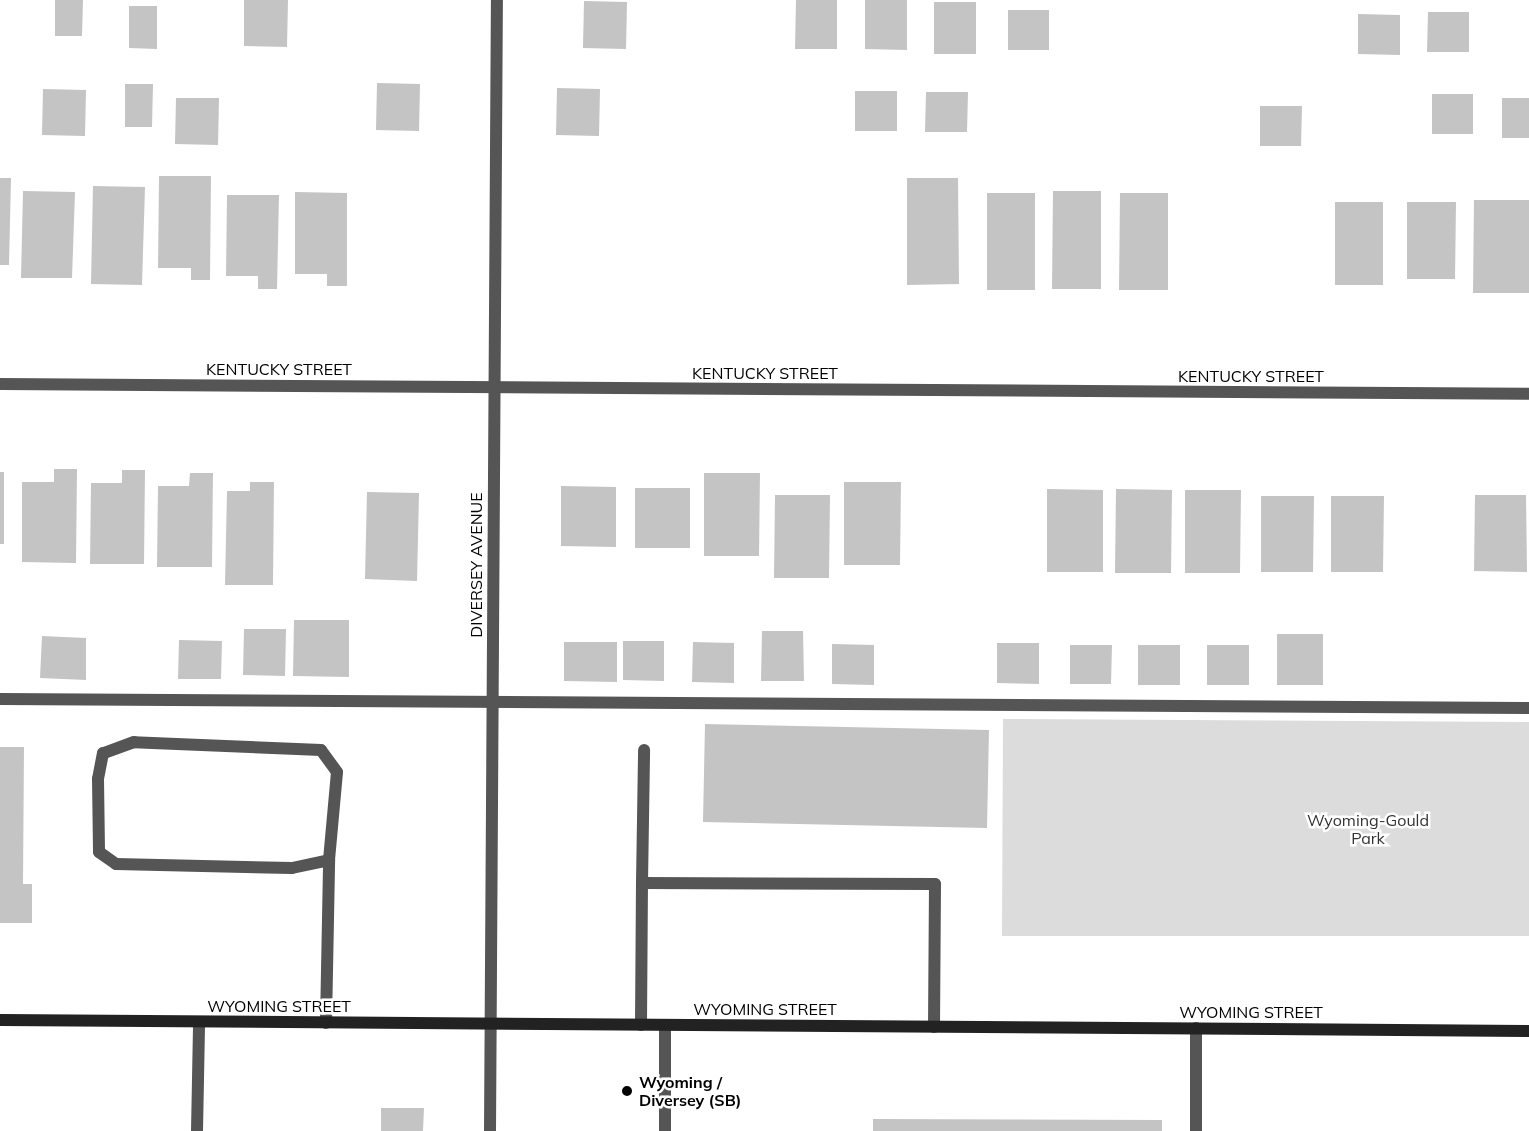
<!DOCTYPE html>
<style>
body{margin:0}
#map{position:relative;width:1529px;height:1131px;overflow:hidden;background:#fff;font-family:Mulish,sans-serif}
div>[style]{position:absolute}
.green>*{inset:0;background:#dcdcdc}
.building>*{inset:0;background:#c4c4c4}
.lane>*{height:12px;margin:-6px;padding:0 6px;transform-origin:6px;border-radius:6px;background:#555}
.street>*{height:12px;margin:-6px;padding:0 6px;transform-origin:6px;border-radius:6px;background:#555}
.secondary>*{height:12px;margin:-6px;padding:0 6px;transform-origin:6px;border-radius:6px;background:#222}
.dots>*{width:16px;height:16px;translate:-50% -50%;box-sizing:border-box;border:3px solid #fff;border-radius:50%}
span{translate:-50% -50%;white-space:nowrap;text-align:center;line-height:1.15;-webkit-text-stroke:5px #fff;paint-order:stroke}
.street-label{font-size:16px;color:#000}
.park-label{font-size:16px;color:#333}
.poi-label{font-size:16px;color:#000;font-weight:700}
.left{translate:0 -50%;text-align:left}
</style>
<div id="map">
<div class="green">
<div style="clip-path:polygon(1003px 719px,1529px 722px,1529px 936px,1002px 936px)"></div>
</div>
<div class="building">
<div style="clip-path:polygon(55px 0,83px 0,82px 36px,55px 36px)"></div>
<div style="clip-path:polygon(244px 0,288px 0,287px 47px,244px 46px)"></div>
<div style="clip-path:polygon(796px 0,837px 0,837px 49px,795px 49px)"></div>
<div style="clip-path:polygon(865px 0,907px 0,907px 50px,865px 49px)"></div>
<div style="clip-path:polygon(584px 1px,627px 2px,626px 49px,583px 48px)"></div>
<div style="clip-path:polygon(934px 2px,976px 2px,976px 54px,934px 54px)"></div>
<div style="clip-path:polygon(129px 6px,157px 6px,157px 49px,129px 48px)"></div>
<div style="clip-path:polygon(1008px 10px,1049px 10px,1049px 50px,1008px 50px)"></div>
<div style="clip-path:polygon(1428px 12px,1469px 12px,1469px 52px,1427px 52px)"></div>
<div style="clip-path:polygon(1358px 14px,1400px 15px,1400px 55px,1358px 54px)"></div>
<div style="clip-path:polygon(377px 83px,420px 84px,419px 131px,376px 130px)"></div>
<div style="clip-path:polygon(125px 84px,153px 84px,152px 127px,125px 127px)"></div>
<div style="clip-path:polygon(557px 88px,600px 89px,599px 136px,556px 135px)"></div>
<div style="clip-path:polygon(43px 89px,86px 90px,85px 136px,42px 135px)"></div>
<div style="clip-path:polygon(855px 91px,897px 91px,897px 131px,855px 131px)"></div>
<div style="clip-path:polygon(926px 92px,968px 92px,967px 132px,925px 132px)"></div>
<div style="clip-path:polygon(1432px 94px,1473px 94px,1473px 134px,1432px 134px)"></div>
<div style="clip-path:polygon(176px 98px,219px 98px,218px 145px,175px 144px)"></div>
<div style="clip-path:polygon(1502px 98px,1529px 98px,1529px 138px,1502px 138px)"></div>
<div style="clip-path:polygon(1260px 106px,1302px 106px,1301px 146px,1260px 146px)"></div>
<div style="clip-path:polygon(159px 176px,211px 176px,210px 280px,191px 280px,191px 268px,158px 268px)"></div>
<div style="clip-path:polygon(0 178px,11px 178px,9px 265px,0 265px)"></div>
<div style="clip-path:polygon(907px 178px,958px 178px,959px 284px,907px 285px)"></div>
<div style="clip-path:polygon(93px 186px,145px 187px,142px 285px,91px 284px)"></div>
<div style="clip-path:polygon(23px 191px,75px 192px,72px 278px,21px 278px)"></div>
<div style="clip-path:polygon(1053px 191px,1101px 191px,1101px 289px,1052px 289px)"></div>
<div style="clip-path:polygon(295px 192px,347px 193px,347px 286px,327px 286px,327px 274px,295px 274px)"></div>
<div style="clip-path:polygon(987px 193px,1035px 193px,1035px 290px,987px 290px)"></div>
<div style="clip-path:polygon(1120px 193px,1168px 193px,1168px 290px,1119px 290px)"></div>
<div style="clip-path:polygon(227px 195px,279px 195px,277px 289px,258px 289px,258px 276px,226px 276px)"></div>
<div style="clip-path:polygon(1474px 200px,1529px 200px,1529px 293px,1473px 293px)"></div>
<div style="clip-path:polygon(1335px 202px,1383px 202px,1383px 285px,1335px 285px)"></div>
<div style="clip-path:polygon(1407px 202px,1456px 202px,1455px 279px,1407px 279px)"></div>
<div style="clip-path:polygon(54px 469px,77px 469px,76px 563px,22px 562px,22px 482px,54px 482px)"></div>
<div style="clip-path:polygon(122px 470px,145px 470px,144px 564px,90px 564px,91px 483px,122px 483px)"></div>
<div style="clip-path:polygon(0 472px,4px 472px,4px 544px,0 544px)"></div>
<div style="clip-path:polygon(190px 473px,213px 473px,212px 567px,157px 567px,158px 486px,189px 486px)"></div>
<div style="clip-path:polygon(704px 473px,760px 473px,759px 556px,704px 556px)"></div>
<div style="clip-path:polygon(250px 482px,274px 482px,273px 585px,225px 585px,227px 491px,250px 491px)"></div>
<div style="clip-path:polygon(844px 482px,901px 482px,900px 565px,844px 565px)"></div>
<div style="clip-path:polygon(561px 486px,616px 487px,616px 547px,561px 546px)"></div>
<div style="clip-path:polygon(635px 488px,690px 488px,690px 548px,635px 548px)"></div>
<div style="clip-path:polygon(1047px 489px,1103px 490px,1103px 572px,1047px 572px)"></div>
<div style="clip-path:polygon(1116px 489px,1172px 490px,1171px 573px,1115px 573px)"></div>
<div style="clip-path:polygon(1185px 490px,1241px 490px,1240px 573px,1185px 573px)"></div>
<div style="clip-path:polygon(367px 492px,419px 493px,417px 581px,365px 579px)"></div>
<div style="clip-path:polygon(775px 495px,830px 495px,829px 578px,774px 578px)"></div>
<div style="clip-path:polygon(1475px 495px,1526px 495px,1527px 572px,1474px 571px)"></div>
<div style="clip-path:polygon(1261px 496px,1314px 496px,1313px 572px,1261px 572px)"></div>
<div style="clip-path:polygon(1331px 496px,1384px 496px,1383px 572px,1331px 572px)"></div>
<div style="clip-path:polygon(294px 620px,349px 620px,349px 677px,293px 676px)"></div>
<div style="clip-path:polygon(244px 629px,286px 629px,285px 676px,243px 675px)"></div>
<div style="clip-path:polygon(762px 631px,803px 631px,804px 681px,761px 681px)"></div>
<div style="clip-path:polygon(1277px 634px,1323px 634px,1323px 685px,1277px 685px)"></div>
<div style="clip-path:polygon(42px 636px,86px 638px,86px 680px,40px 678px)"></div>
<div style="clip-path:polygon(179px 640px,222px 641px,221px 679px,178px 679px)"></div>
<div style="clip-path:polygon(623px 641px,664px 641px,664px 681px,623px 680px)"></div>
<div style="clip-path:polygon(564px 642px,617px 642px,617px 682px,564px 681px)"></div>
<div style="clip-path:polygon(693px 642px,734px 643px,734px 683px,692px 682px)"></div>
<div style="clip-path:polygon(997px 643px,1039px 643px,1039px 684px,997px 683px)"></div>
<div style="clip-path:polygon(832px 644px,874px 645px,874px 685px,832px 684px)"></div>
<div style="clip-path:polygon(1070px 645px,1112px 645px,1111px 684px,1070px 684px)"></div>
<div style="clip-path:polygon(1138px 645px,1180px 645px,1180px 685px,1138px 685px)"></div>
<div style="clip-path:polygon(1207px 645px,1249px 645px,1249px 685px,1207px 685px)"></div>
<div style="clip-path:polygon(705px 724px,989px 730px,987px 828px,703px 822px)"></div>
<div style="clip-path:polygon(0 747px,24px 747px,23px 884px,32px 884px,32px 923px,0 923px)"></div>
<div style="clip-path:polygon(381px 1108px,424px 1108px,423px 1131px,381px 1131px)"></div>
<div style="clip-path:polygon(873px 1119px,1162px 1120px,1162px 1131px,873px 1131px)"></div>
</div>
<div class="lane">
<div style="left:0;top:699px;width:1529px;rotate:0.34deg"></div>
<div style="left:642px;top:883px;width:133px;rotate:-89.1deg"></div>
<div style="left:326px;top:1023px;width:163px;rotate:-88.9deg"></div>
<div style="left:329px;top:860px;width:88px;rotate:-84.8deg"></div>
<div style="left:337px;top:772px;width:27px;rotate:-126deg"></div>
<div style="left:321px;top:750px;width:187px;rotate:-177.6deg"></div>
<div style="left:134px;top:742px;width:33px;rotate:160deg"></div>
<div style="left:103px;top:753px;width:26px;rotate:101deg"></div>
<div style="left:98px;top:779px;width:73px;rotate:89.2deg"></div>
<div style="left:99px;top:852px;width:21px;rotate:35deg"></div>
<div style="left:116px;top:864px;width:176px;rotate:1.3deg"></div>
<div style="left:292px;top:868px;width:38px;rotate:-12deg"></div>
<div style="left:641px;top:1025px;width:142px;rotate:-89.6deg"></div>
<div style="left:642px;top:883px;width:293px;rotate:0.2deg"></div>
<div style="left:935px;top:884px;width:143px;rotate:90.4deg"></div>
<div style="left:665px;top:1025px;width:106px;rotate:90deg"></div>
<div style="left:197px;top:1131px;width:109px;rotate:-88.9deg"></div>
<div style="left:1196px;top:1131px;width:103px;rotate:-90deg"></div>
</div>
<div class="street">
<div style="left:0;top:384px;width:1529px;rotate:0.37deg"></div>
<div style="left:490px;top:1131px;width:1131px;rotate:-89.65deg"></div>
</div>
<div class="secondary">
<div style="left:0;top:1020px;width:1529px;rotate:0.41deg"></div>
</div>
<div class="dots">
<div style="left:627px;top:1091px;background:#000"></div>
</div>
<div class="street-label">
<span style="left:279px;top:369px">KENTUCKY STREET</span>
<span style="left:765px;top:373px">KENTUCKY STREET</span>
<span style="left:1251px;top:376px">KENTUCKY STREET</span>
<span style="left:476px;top:565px;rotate:-90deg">DIVERSEY AVENUE</span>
<span style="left:279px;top:1006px">WYOMING STREET</span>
<span style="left:765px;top:1009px">WYOMING STREET</span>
<span style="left:1251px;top:1012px">WYOMING STREET</span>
</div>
<div class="park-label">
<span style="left:1368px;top:829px">Wyoming-Gould<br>Park</span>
</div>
<div class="poi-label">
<span class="left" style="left:639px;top:1091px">Wyoming /<br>Diversey (SB)</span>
</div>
</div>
